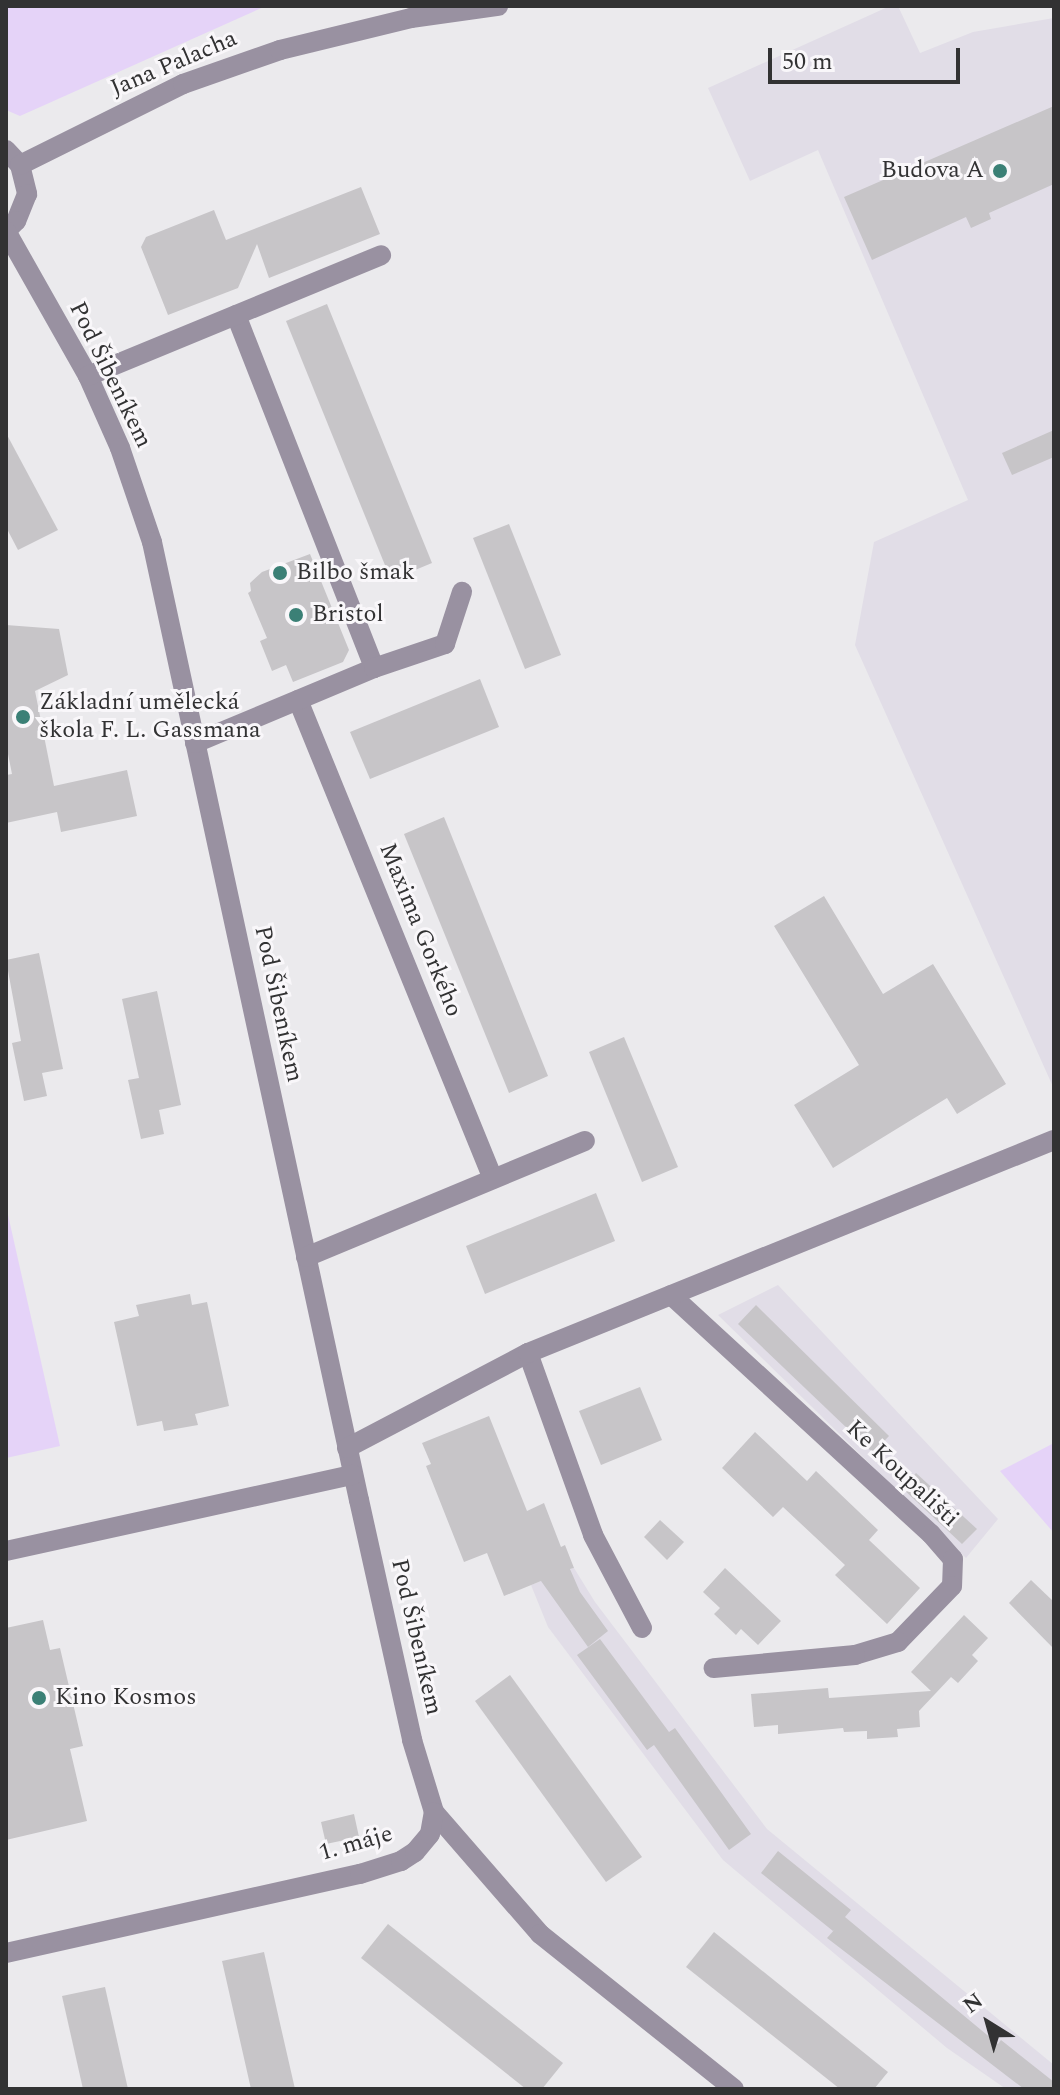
<!DOCTYPE html>
<meta charset="utf-8">
<style>
body{margin:0}
#map{position:relative;width:1060px;height:2095px;overflow:hidden;background:#ebeaed;font-family:Spectral,serif}
div>[style]{position:absolute}
.built>*{inset:0;background:#e1dde7}
.green>*{inset:0;background:#e5d3f8}
.building>*{inset:0;background:#c7c5c8}
.minor>*{height:20px;margin:-10px;padding:0 10px;transform-origin:10px;border-radius:10px;background:#9991a1}
.dots>*{width:22px;height:22px;translate:-50% -50%;box-sizing:border-box;border:4px solid #f9f7fa;border-radius:50%}
span{translate:-50% -50%;white-space:nowrap;text-align:center;line-height:1.15;-webkit-text-stroke:6px #f9f7fa;paint-order:stroke}
.street-label{font-size:24px;color:#323233}
.poi-label{font-size:24px;color:#323233}
.right{translate:-100% -50%;text-align:right}
.left{translate:0 -50%;text-align:left}
.frame{position:absolute;inset:0;border:8px solid #323233;pointer-events:none}
.north{position:absolute;left:948px;top:1983px;width:80px;height:80px;-webkit-text-stroke:6px #f9f7fa;paint-order:stroke;rotate:323deg;font-size:22px;font-weight:700;line-height:32px;text-align:center;color:#323233}
.north::after{content:'';display:block;margin:auto;width:28px;height:36px;background:#323233;clip-path:polygon(50% 0,100% 100%,50% 72%,0 100%)}
.scale{position:absolute;left:768px;top:48px;width:192px;height:36px;box-sizing:border-box;border:4px solid #323233;border-top:0;padding-left:10px;font-size:24px;line-height:28px;white-space:nowrap;color:#323233;-webkit-text-stroke:6px #f9f7fa;paint-order:stroke}
</style>
<div id="map">
<div class="built">
<div style="clip-path:polygon(890px 6px,898px 6px,920px 53px,973px 32px,1054px 18px,1054px 1089px,855px 645px,874px 542px,968px 500px,818px 150px,750px 181px,708px 88px)"></div>
<div style="clip-path:polygon(778px 1285px,998px 1519px,966px 1558px,718px 1315px)"></div>
<div style="clip-path:polygon(574px 1568px,595px 1602px,767px 1829px,1054px 2065px,1054px 2089px,1006px 2089px,947px 2048px,723px 1860px,548px 1627px,531px 1585px)"></div>
</div>
<div class="green">
<div style="clip-path:polygon(6px 6px,266px 6px,20px 116px,6px 110px)"></div>
<div style="clip-path:polygon(6px 1206px,60px 1446px,6px 1458px)"></div>
<div style="clip-path:polygon(1054px 1443px,1054px 1533px,1000px 1471px)"></div>
</div>
<div class="building">
<div style="clip-path:polygon(1054px 106px,1054px 184px,989px 213px,991px 219px,971px 228px,966px 217px,872px 260px,844px 197px)"></div>
<div style="clip-path:polygon(361px 187px,380px 234px,269px 278px,257px 244px,238px 288px,168px 315px,141px 247px,146px 237px,214px 210px,226px 240px)"></div>
<div style="clip-path:polygon(327px 304px,432px 563px,391px 580px,286px 321px)"></div>
<div style="clip-path:polygon(1054px 430px,1054px 457px,1012px 475px,1002px 453px)"></div>
<div style="clip-path:polygon(6px 433px,58px 530px,18px 550px,6px 527px)"></div>
<div style="clip-path:polygon(509px 524px,561px 655px,525px 669px,473px 538px)"></div>
<div style="clip-path:polygon(310px 554px,349px 650px,343px 662px,293px 682px,286px 665px,272px 671px,260px 641px,267px 638px,248px 593px,251px 591px,250px 583px,262px 572px)"></div>
<div style="clip-path:polygon(6px 625px,59px 629px,68px 675px,35px 691px,54px 786px,127px 770px,137px 816px,61px 832px,57px 812px,6px 823px,6px 775px,12px 774px,6px 744px)"></div>
<div style="clip-path:polygon(480px 679px,499px 727px,370px 779px,350px 732px)"></div>
<div style="clip-path:polygon(444px 817px,548px 1076px,509px 1093px,404px 834px)"></div>
<div style="clip-path:polygon(824px 896px,883px 994px,933px 964px,1006px 1084px,957px 1114px,947px 1098px,833px 1168px,794px 1105px,859px 1065px,774px 926px)"></div>
<div style="clip-path:polygon(39px 953px,63px 1069px,42px 1073px,47px 1096px,24px 1101px,12px 1043px,21px 1041px,6px 960px)"></div>
<div style="clip-path:polygon(157px 991px,181px 1105px,159px 1110px,164px 1134px,141px 1139px,128px 1080px,139px 1078px,122px 999px)"></div>
<div style="clip-path:polygon(624px 1037px,678px 1167px,642px 1182px,589px 1052px)"></div>
<div style="clip-path:polygon(596px 1193px,615px 1241px,485px 1294px,466px 1246px)"></div>
<div style="clip-path:polygon(190px 1294px,192px 1305px,207px 1302px,229px 1406px,195px 1414px,198px 1425px,164px 1431px,162px 1421px,137px 1426px,114px 1322px,139px 1316px,136px 1305px)"></div>
<div style="clip-path:polygon(756px 1305px,889px 1436px,873px 1453px,738px 1324px)"></div>
<div style="clip-path:polygon(640px 1387px,662px 1440px,601px 1465px,579px 1411px)"></div>
<div style="clip-path:polygon(489px 1416px,527px 1511px,544px 1503px,561px 1547px,565px 1545px,574px 1568px,570px 1569px,580px 1592px,608px 1631px,588px 1647px,541px 1581px,504px 1596px,487px 1553px,464px 1562px,426px 1466px,431px 1464px,422px 1443px)"></div>
<div style="clip-path:polygon(755px 1432px,807px 1481px,816px 1471px,878px 1530px,869px 1540px,920px 1588px,887px 1624px,835px 1575px,845px 1565px,783px 1507px,773px 1517px,722px 1468px)"></div>
<div style="clip-path:polygon(916px 1473px,977px 1529px,962px 1544px,902px 1488px)"></div>
<div style="clip-path:polygon(660px 1520px,684px 1542px,667px 1560px,644px 1537px)"></div>
<div style="clip-path:polygon(725px 1568px,781px 1621px,758px 1645px,741px 1629px,736px 1635px,714px 1614px,720px 1608px,703px 1592px)"></div>
<div style="clip-path:polygon(1031px 1580px,1054px 1602px,1054px 1649px,1009px 1603px)"></div>
<div style="clip-path:polygon(964px 1615px,988px 1638px,972px 1655px,978px 1661px,958px 1683px,951px 1677px,919px 1711px,920px 1727px,897px 1729px,898px 1737px,867px 1739px,867px 1731px,844px 1732px,843px 1728px,778px 1734px,778px 1725px,754px 1727px,751px 1694px,828px 1688px,829px 1698px,931px 1691px,911px 1672px)"></div>
<div style="clip-path:polygon(43px 1620px,50px 1650px,60px 1648px,83px 1746px,70px 1749px,87px 1821px,6px 1840px,6px 1628px)"></div>
<div style="clip-path:polygon(600px 1639px,669px 1732px,675px 1728px,751px 1834px,729px 1850px,654px 1745px,647px 1750px,577px 1655px)"></div>
<div style="clip-path:polygon(510px 1675px,642px 1857px,606px 1882px,475px 1701px)"></div>
<div style="clip-path:polygon(354px 1814px,359px 1837px,326px 1844px,321px 1822px)"></div>
<div style="clip-path:polygon(778px 1851px,851px 1910px,845px 1917px,998px 2044px,1001px 2040px,1054px 2082px,1054px 2089px,1024px 2089px,827px 1938px,835px 1929px,833px 1931px,761px 1873px)"></div>
<div style="clip-path:polygon(388px 1924px,563px 2063px,542px 2089px,526px 2089px,361px 1958px)"></div>
<div style="clip-path:polygon(714px 1932px,888px 2072px,874px 2089px,840px 2089px,686px 1967px)"></div>
<div style="clip-path:polygon(264px 1952px,279px 2019px,295px 2089px,251px 2089px,222px 1961px)"></div>
<div style="clip-path:polygon(105px 1987px,128px 2089px,83px 2089px,62px 1996px)"></div>
</div>
<div class="minor">
<div style="left:6px;top:150px;width:21px;rotate:47deg"></div>
<div style="left:20px;top:165px;width:30px;rotate:76deg"></div>
<div style="left:27px;top:194px;width:29px;rotate:112deg"></div>
<div style="left:16px;top:221px;width:14px;rotate:135deg"></div>
<div style="left:20px;top:165px;width:182px;rotate:-26.4deg"></div>
<div style="left:183px;top:84px;width:103px;rotate:-19.3deg"></div>
<div style="left:280px;top:50px;width:135px;rotate:-13.7deg"></div>
<div style="left:411px;top:18px;width:88px;rotate:-7.9deg"></div>
<div style="left:6px;top:231px;width:167px;rotate:60.5deg"></div>
<div style="left:88px;top:376px;width:79px;rotate:66deg"></div>
<div style="left:120px;top:448px;width:99px;rotate:71.2deg"></div>
<div style="left:152px;top:542px;width:980px;rotate:77.81deg"></div>
<div style="left:359px;top:1500px;width:246px;rotate:77.5deg"></div>
<div style="left:412px;top:1740px;width:75px;rotate:73deg"></div>
<div style="left:434px;top:1812px;width:162px;rotate:49deg"></div>
<div style="left:540px;top:1934px;width:248px;rotate:38.6deg"></div>
<div style="left:236px;top:315px;width:379px;rotate:68.6deg"></div>
<div style="left:88px;top:376px;width:317px;rotate:-22.4deg"></div>
<div style="left:298px;top:700px;width:517px;rotate:67.85deg"></div>
<div style="left:195px;top:743px;width:194px;rotate:-22.7deg"></div>
<div style="left:374px;top:668px;width:75px;rotate:-18.7deg"></div>
<div style="left:445px;top:644px;width:55px;rotate:-71.9deg"></div>
<div style="left:306px;top:1257px;width:302px;rotate:-22.6deg"></div>
<div style="left:671px;top:1295px;width:353px;rotate:42.6deg"></div>
<div style="left:931px;top:1534px;width:33px;rotate:49deg"></div>
<div style="left:953px;top:1559px;width:27px;rotate:92deg"></div>
<div style="left:952px;top:1586px;width:78px;rotate:134deg"></div>
<div style="left:898px;top:1642px;width:45px;rotate:163.2deg"></div>
<div style="left:855px;top:1655px;width:142px;rotate:174.7deg"></div>
<div style="left:528px;top:1353px;width:193px;rotate:70.3deg"></div>
<div style="left:593px;top:1535px;width:105px;rotate:62.2deg"></div>
<div style="left:347px;top:1448px;width:204px;rotate:-27.7deg"></div>
<div style="left:528px;top:1353px;width:567px;rotate:-22.05deg"></div>
<div style="left:6px;top:1551px;width:355px;rotate:-12.4deg"></div>
<div style="left:6px;top:1953px;width:363px;rotate:-12.6deg"></div>
<div style="left:360px;top:1874px;width:43px;rotate:-17.6deg"></div>
<div style="left:401px;top:1861px;width:17px;rotate:-33deg"></div>
<div style="left:415px;top:1852px;width:23px;rotate:-50deg"></div>
<div style="left:430px;top:1834px;width:22px;rotate:-80deg"></div>
</div>
<div class="dots">
<div style="left:1000px;top:171px;background:#3b8076"></div>
<div style="left:280px;top:573px;background:#3b8076"></div>
<div style="left:296px;top:615px;background:#3b8076"></div>
<div style="left:23px;top:717px;background:#3b8076"></div>
<div style="left:39px;top:1698px;background:#3b8076"></div>
</div>
<div class="street-label">
<span style="left:174px;top:64px;rotate:-23deg">Jana Palacha</span>
<span style="left:110px;top:375px;rotate:64deg">Pod Šibeníkem</span>
<span style="left:420px;top:930px;rotate:68deg">Maxima Gorkého</span>
<span style="left:278px;top:1004px;rotate:78deg">Pod Šibeníkem</span>
<span style="left:902px;top:1474px;rotate:43deg">Ke Koupališti</span>
<span style="left:416px;top:1637px;rotate:77deg">Pod Šibeníkem</span>
<span style="left:356px;top:1844px;rotate:-16deg">1. máje</span>
</div>
<div class="poi-label">
<span class="right" style="left:984px;top:171px">Budova A</span>
<span class="left" style="left:296px;top:573px">Bilbo šmak</span>
<span class="left" style="left:312px;top:615px">Bristol</span>
<span class="left" style="left:39px;top:717px">Základní umělecká<br>škola F. L. Gassmana</span>
<span class="left" style="left:55px;top:1698px">Kino Kosmos</span>
</div>
<div class="frame"></div>
<div class="north">N</div>
<div class="scale">50 m</div>
</div>
